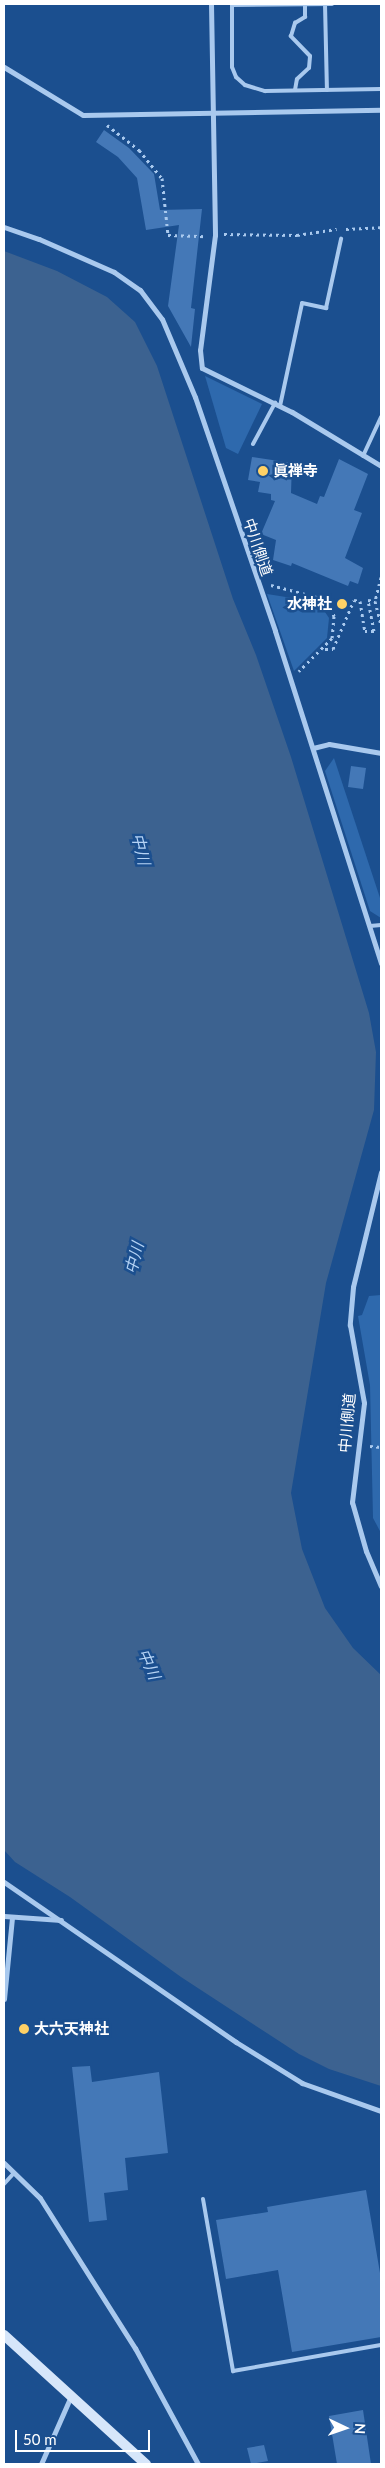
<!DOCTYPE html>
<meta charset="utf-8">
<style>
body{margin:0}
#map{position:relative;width:385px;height:2468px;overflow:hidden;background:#1b4f8f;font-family:Lato,"Noto Sans JP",sans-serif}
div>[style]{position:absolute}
.green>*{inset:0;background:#2e69ad}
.water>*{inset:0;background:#3c6290}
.building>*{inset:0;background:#4478b7}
.path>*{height:3px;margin-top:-1.5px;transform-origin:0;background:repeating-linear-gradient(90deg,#a9c9ee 0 2.5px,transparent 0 6.5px)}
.lane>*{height:4px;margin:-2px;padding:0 2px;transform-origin:2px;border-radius:2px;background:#a9c9ee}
.street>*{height:5px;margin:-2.5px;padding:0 2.5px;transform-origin:2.5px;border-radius:2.5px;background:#a9c9ee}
.secondary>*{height:10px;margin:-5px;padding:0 5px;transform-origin:5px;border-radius:5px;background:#d6e6fa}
.dots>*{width:14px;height:14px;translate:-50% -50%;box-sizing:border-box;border:2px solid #1b4f8f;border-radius:50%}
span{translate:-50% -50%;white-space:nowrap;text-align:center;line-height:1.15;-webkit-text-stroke:5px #1b4f8f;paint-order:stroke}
.poi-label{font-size:15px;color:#fff;font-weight:700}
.left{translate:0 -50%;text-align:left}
.right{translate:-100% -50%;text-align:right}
.street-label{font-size:15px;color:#fff}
.water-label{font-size:16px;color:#b5d3f5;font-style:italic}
.frame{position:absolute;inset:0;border:5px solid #fff;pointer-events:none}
.north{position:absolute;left:320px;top:2403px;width:50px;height:50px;-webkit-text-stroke:4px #1b4f8f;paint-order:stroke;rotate:93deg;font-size:14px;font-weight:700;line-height:20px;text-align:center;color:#fff}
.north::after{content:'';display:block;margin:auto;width:18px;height:22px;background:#fff;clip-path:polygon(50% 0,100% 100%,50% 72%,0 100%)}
.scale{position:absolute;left:15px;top:2430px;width:135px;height:22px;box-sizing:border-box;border:2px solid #fff;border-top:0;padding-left:6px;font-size:15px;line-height:18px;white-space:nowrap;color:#fff;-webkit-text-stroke:4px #1b4f8f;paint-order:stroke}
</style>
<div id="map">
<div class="green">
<div style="clip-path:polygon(205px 376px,262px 404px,238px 454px,226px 448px)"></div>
<div style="clip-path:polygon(267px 594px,311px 601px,321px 606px,329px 618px,327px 638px,294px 671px)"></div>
<div style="clip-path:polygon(334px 758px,381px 901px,381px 918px,370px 911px,325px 771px)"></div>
<div style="clip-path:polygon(381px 1295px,381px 1533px,373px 1518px,370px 1385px,358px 1316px,362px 1315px,369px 1296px)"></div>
</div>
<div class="water">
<div style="clip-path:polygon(4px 251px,57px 271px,107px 297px,135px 322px,157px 366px,233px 599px,256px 655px,291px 757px,369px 1013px,376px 1052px,374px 1110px,326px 1283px,291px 1493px,302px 1549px,325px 1608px,353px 1648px,381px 1675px,381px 2086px,329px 2069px,299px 2054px,181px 1977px,70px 1897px,15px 1862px,4px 1850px)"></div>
</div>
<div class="building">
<div style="clip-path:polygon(104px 130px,129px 148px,154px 174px,160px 210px,202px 209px,191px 308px,195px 309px,191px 347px,168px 306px,179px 225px,146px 230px,137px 178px,118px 157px,96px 142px)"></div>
<div style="clip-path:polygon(252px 457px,292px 463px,291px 493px,317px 504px,320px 496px,324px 497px,339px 459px,368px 474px,354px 510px,362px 513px,345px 558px,363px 568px,358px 584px,350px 581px,348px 586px,292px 563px,291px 566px,273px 560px,276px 540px,261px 534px,275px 501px,271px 500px,271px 494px,258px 492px,260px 482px,248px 480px)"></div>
<div style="clip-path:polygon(351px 766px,366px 768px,363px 789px,348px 787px)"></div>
<div style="clip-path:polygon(90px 2066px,92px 2082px,159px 2072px,168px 2153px,125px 2158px,128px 2190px,104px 2193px,107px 2220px,89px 2222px,72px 2067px)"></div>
<div style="clip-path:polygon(366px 2190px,381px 2279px,381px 2337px,292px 2352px,278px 2270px,226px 2279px,216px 2220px,268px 2212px,267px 2207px)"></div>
<div style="clip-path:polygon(363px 2410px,371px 2464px,337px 2464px,329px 2416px)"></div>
<div style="clip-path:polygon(264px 2445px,268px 2461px,251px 2464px,247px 2448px)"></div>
</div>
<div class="path">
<div style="left:107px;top:125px;width:41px;rotate:38deg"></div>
<div style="left:139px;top:150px;width:36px;rotate:51deg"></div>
<div style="left:162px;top:178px;width:57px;rotate:84deg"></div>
<div style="left:168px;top:235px;width:38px;rotate:2deg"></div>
<div style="left:346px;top:229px;width:35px;rotate:-3deg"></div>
<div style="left:224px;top:234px;width:73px;rotate:0.8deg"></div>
<div style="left:297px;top:235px;width:40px;rotate:-8.5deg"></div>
<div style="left:381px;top:577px;width:25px;rotate:104deg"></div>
<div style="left:375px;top:601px;width:25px;rotate:76deg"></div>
<div style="left:271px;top:585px;width:48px;rotate:14.6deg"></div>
<div style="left:317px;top:597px;width:18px;rotate:38deg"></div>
<div style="left:331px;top:608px;width:9px;rotate:69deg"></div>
<div style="left:334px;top:616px;width:22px;rotate:95deg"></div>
<div style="left:332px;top:638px;width:47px;rotate:135deg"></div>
<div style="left:331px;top:608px;width:7px;rotate:-16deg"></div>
<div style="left:325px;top:649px;width:8px"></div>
<div style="left:333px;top:649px;width:53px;rotate:-66.8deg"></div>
<div style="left:354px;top:600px;width:6px;rotate:9deg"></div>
<div style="left:360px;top:601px;width:30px;rotate:81deg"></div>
<div style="left:365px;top:631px;width:9px"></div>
<div style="left:374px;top:631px;width:32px;rotate:-101deg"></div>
<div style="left:368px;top:600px;width:7px;rotate:8deg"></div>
<div style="left:370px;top:1446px;width:11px;rotate:5deg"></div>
</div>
<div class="lane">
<div style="left:232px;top:4px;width:63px;rotate:90deg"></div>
<div style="left:232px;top:67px;width:11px;rotate:68deg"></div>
<div style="left:236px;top:77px;width:12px;rotate:42deg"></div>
<div style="left:245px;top:85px;width:21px;rotate:17deg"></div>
<div style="left:265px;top:91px;width:116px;rotate:-1deg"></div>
<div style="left:325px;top:4px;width:86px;rotate:88.7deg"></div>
<div style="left:232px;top:5px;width:100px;rotate:-0.6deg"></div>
<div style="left:295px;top:90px;width:11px;rotate:-80deg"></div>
<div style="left:297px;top:79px;width:16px;rotate:-43deg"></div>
<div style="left:309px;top:68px;width:12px;rotate:-85deg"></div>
<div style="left:310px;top:56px;width:28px;rotate:-134deg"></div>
<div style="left:291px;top:36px;width:14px;rotate:-73deg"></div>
<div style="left:295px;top:23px;width:12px;rotate:-31deg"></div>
<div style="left:305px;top:17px;width:13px;rotate:-90deg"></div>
<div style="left:280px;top:406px;width:105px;rotate:-77.9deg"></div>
<div style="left:302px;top:303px;width:25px;rotate:12deg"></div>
<div style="left:326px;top:308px;width:71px;rotate:-77.7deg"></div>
<div style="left:253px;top:444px;width:47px;rotate:-61.8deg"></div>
<div style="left:363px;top:456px;width:43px;rotate:-65.2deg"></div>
<div style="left:370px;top:926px;width:11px;rotate:-5deg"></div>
<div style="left:4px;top:2184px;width:15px;rotate:-48deg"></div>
<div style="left:203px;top:2199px;width:175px;rotate:80.1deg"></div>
<div style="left:233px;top:2371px;width:150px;rotate:-10deg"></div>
</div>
<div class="street">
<div style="left:211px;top:4px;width:231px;rotate:89deg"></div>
<div style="left:215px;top:235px;width:116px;rotate:97.4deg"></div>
<div style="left:200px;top:350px;width:18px;rotate:84deg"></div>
<div style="left:202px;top:368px;width:100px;rotate:26.1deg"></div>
<div style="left:292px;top:412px;width:104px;rotate:31.2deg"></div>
<div style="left:4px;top:67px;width:92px;rotate:31.3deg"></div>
<div style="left:83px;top:115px;width:298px;rotate:-1deg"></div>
<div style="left:4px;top:227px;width:37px;rotate:19deg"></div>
<div style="left:39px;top:239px;width:82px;rotate:23.7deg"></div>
<div style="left:114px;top:272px;width:32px;rotate:35deg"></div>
<div style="left:140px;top:290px;width:36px;rotate:53deg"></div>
<div style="left:162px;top:319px;width:85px;rotate:67.1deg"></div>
<div style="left:195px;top:397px;width:247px;rotate:71.1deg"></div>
<div style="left:275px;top:631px;width:349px;rotate:72.3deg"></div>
<div style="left:313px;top:748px;width:16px;rotate:-14deg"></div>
<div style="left:329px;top:744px;width:53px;rotate:9.8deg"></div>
<div style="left:381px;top:1172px;width:118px;rotate:103.7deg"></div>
<div style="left:353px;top:1287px;width:38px;rotate:95deg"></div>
<div style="left:350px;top:1325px;width:79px;rotate:79.8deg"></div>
<div style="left:364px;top:1403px;width:100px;rotate:96.9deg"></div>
<div style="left:352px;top:1502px;width:51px;rotate:74.1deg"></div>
<div style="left:366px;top:1551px;width:38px;rotate:67deg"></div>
<div style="left:4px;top:1882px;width:282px;rotate:34.6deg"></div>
<div style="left:236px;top:2042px;width:78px;rotate:31.8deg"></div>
<div style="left:302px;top:2083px;width:84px;rotate:19.5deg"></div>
<div style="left:4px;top:1916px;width:57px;rotate:4deg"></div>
<div style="left:4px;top:1999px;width:82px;rotate:-84.4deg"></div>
<div style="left:4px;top:2163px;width:50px;rotate:44.2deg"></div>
<div style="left:40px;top:2198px;width:178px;rotate:57.7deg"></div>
<div style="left:135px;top:2348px;width:132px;rotate:61.5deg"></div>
<div style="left:41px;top:2464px;width:74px;rotate:-66.2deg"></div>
</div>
<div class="secondary">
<div style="left:4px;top:2335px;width:192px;rotate:42.3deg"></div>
</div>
<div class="dots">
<div style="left:263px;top:471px;background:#ffd166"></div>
<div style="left:342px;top:604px;background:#ffd166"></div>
<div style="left:24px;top:2029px;background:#ffd166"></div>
</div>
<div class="poi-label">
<span class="left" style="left:273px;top:471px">眞禅寺</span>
<span class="right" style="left:332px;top:604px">水神社</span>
<span class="left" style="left:34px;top:2029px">大六天神社</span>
</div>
<div class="street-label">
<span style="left:258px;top:547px;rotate:71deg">中川側道</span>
<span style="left:347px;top:1423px;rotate:-85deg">中川側道</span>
</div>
<div class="water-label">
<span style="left:141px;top:849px;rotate:76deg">中川</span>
<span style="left:134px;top:1258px;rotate:-76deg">中川</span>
<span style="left:149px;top:1664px;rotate:66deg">中川</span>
</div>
<div class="frame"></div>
<div class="north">N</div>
<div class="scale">50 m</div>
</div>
